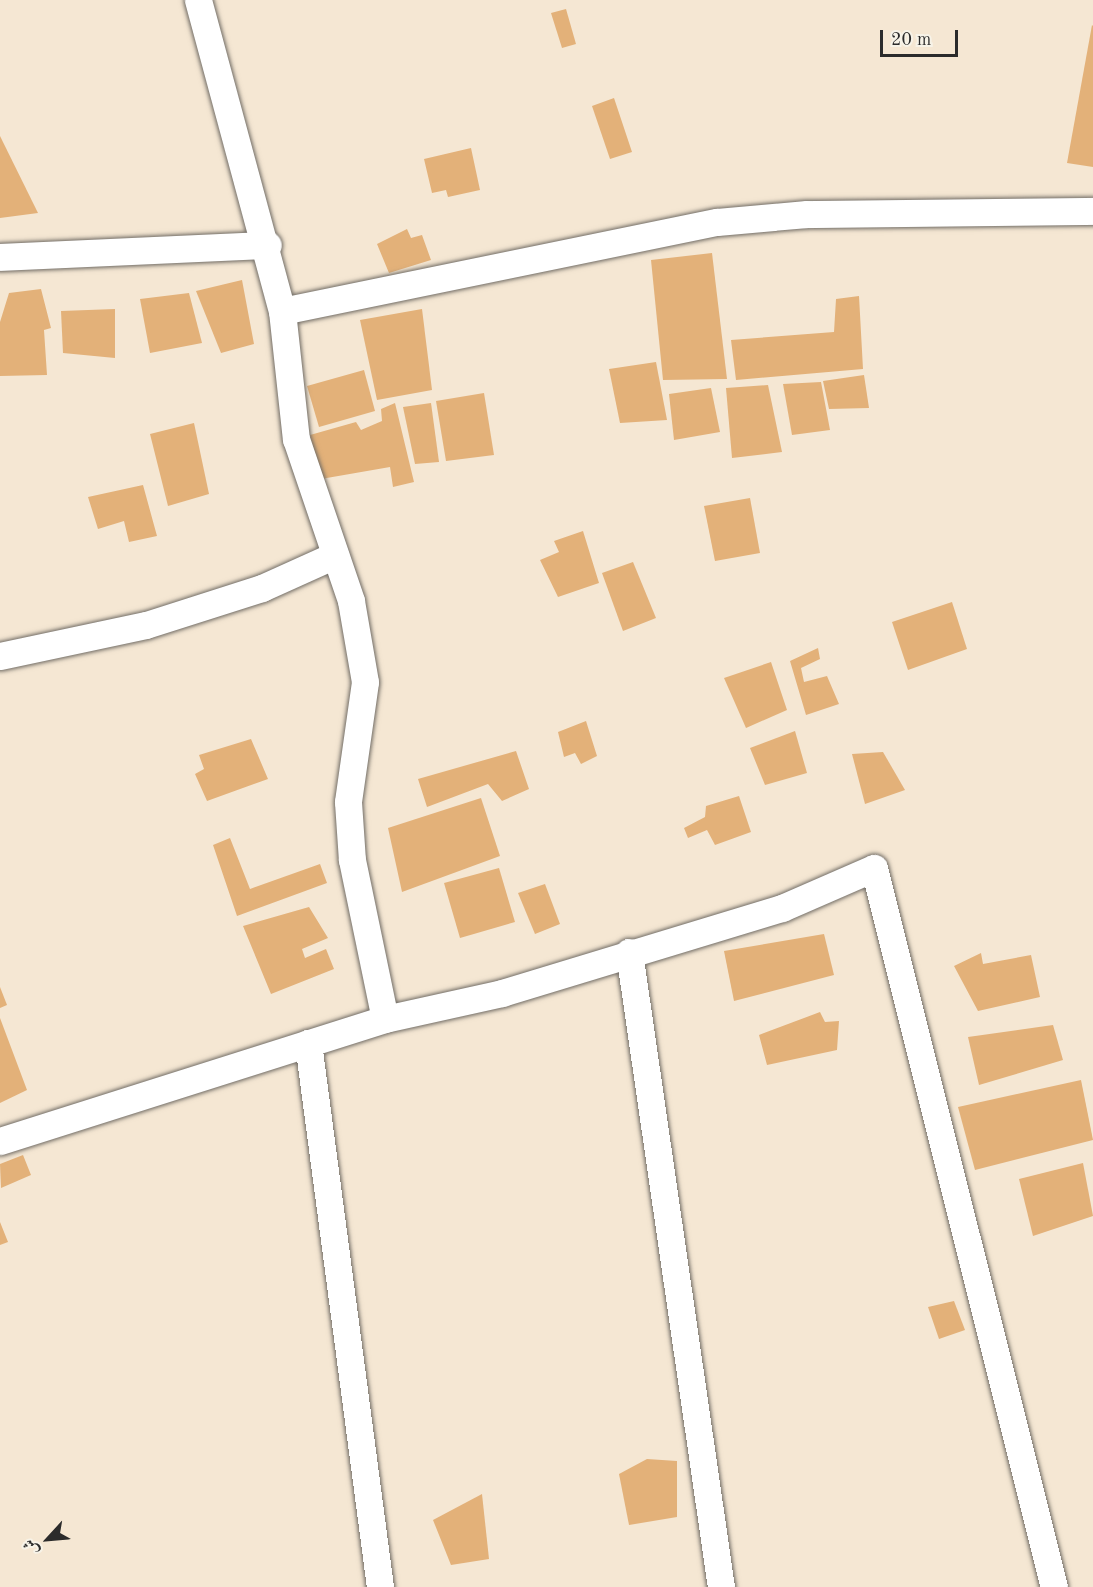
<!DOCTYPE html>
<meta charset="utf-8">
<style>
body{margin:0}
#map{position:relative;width:1093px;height:1587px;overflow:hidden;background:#f5e7d3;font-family:"Old Standard TT",Amiri,serif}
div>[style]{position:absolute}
.building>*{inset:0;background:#e3b179}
.roads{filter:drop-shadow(0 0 2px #726d66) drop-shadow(0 0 2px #726d66)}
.street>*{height:27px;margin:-13.5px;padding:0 13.5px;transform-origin:13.5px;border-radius:13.5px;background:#fff}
span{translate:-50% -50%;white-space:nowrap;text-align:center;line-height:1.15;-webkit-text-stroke:6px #f7f3e8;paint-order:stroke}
.north{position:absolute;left:18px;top:1509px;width:60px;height:60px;-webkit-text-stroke:4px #f7f3e8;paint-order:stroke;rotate:244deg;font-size:16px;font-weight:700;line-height:24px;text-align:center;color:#2b2b2b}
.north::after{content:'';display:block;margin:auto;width:21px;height:27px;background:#2b2b2b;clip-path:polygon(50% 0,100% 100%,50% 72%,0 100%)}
.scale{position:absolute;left:880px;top:30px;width:78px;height:27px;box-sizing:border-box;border:3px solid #2b2b2b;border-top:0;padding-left:8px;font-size:18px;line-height:21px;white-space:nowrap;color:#2b2b2b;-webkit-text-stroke:4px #f7f3e8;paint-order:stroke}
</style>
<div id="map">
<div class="building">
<div style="clip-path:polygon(566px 9px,576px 44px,562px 48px,551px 13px)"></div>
<div style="clip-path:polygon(1092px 25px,1093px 26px,1093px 167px,1067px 163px)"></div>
<div style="clip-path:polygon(614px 98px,632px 152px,610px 159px,592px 106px)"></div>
<div style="clip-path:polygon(0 136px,38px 213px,0 218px)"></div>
<div style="clip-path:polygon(471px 148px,480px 190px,448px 197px,446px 190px,432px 193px,424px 159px)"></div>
<div style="clip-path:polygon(407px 229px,411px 238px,422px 235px,431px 260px,389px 273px,377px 244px)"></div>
<div style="clip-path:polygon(712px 253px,727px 379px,663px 380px,651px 260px)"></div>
<div style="clip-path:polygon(242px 280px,254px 344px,221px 353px,196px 291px)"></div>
<div style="clip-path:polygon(41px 289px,51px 328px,44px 330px,47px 375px,0 376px,0 322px,9px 293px)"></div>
<div style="clip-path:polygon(189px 293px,202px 343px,150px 353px,140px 299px)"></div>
<div style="clip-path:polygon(859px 296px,863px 369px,736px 380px,731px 340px,834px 332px,836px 299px)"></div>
<div style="clip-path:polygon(115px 309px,115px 358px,63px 353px,61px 311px)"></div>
<div style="clip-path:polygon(422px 309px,432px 390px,377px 400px,360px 320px)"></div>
<div style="clip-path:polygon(656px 362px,667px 420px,620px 423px,609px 369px)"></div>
<div style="clip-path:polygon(364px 370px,375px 411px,319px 427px,307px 386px)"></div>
<div style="clip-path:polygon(864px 375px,869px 408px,829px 409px,823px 381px)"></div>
<div style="clip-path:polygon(821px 382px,830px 430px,792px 435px,783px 384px)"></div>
<div style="clip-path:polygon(768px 385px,782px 452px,732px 458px,726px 388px)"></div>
<div style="clip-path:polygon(711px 388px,720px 432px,674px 440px,669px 394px)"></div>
<div style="clip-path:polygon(484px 393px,494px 455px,446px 461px,436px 401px)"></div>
<div style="clip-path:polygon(395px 403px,414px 482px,393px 487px,390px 467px,321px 479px,310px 435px,356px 422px,361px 430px,382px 421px,381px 409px)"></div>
<div style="clip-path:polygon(431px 403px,439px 462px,415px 464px,403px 407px)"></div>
<div style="clip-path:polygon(194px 423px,209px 494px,168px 506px,150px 434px)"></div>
<div style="clip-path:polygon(143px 485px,157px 536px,129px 542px,124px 521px,98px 529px,88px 497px)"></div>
<div style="clip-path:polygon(750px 498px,760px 553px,715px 561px,704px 506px)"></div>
<div style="clip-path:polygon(583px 531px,599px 583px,558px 597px,540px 560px,559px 552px,554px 541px)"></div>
<div style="clip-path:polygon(633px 562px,656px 618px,623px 631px,602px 573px)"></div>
<div style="clip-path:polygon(952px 602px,967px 649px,908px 670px,892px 622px)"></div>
<div style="clip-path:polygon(818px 648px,820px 659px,801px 668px,804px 682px,827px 676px,839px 704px,806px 715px,790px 661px)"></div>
<div style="clip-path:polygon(771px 662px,787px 710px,746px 728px,724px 678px)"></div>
<div style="clip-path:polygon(586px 721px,597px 756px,581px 764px,575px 753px,564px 757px,558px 732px)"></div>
<div style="clip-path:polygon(795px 731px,807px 773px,765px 785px,750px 748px)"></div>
<div style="clip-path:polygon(251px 739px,268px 779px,207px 801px,195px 774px,204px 769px,199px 755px)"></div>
<div style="clip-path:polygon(516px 751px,529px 789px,502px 801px,488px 784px,427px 807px,418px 779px)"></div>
<div style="clip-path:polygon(883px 752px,905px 790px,865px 804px,852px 754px)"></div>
<div style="clip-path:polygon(739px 796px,751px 832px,715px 845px,707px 830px,688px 838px,684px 828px,705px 817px,706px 806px)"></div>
<div style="clip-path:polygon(481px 798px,500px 856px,402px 892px,388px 828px)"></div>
<div style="clip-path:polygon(230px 838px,250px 889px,320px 864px,327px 883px,237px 916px,213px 845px)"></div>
<div style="clip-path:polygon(499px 868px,515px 922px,460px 938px,444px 883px)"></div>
<div style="clip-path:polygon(545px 884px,560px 924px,535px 934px,518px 893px)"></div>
<div style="clip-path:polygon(309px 907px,328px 938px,302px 949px,305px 958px,326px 949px,334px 969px,271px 994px,243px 926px)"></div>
<div style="clip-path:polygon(824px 934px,834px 975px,734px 1001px,724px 951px)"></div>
<div style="clip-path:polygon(981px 953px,983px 964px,1031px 955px,1040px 997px,978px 1011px,954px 966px)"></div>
<div style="clip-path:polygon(0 987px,7px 1005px,0 1008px)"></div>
<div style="clip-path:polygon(820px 1012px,825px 1022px,839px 1021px,837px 1050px,767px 1065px,759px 1035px)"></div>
<div style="clip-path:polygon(0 1018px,27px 1090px,0 1103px)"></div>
<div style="clip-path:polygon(1053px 1025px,1063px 1060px,979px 1085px,968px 1037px)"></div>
<div style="clip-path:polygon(1081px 1080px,1093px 1140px,975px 1170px,958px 1107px)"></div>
<div style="clip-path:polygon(23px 1155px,31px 1175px,1px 1188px,0 1164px)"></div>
<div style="clip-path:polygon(1083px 1163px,1093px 1216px,1033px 1236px,1019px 1179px)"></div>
<div style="clip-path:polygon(0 1222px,8px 1242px,0 1245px)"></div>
<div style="clip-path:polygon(954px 1301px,965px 1330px,939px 1339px,928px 1307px)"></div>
<div style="clip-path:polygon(647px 1459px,677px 1461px,677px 1517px,629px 1525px,619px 1474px)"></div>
<div style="clip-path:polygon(482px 1494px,489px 1559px,451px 1565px,433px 1520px)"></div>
</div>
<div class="roads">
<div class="street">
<div style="left:198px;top:0;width:322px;rotate:74.9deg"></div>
<div style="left:282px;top:311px;width:444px;rotate:-11.6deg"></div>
<div style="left:717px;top:222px;width:90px;rotate:-5.1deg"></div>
<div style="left:807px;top:214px;width:286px;rotate:-0.6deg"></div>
<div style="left:0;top:257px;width:268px;rotate:-2.6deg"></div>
<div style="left:282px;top:311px;width:129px;rotate:83.8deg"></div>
<div style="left:296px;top:439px;width:171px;rotate:71.2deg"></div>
<div style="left:351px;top:601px;width:82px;rotate:80.2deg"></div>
<div style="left:365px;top:682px;width:121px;rotate:98.1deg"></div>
<div style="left:348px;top:802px;width:58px;rotate:86.1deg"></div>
<div style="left:352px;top:860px;width:162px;rotate:78.3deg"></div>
<div style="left:0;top:656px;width:149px;rotate:-12deg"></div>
<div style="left:146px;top:625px;width:122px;rotate:-17.7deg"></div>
<div style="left:262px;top:588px;width:80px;rotate:-24.3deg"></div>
<div style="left:629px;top:952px;width:642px;rotate:81.76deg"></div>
<div style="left:308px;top:1043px;width:549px;rotate:82.46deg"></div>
<div style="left:0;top:1141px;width:404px;rotate:-17.6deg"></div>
<div style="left:385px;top:1019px;width:120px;rotate:-12.5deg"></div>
<div style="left:502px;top:993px;width:293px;rotate:-16.9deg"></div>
<div style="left:782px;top:908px;width:100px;rotate:-23.5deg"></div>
<div style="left:874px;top:868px;width:741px;rotate:75.95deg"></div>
</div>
</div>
<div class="north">ش</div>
<div class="scale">20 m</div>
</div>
